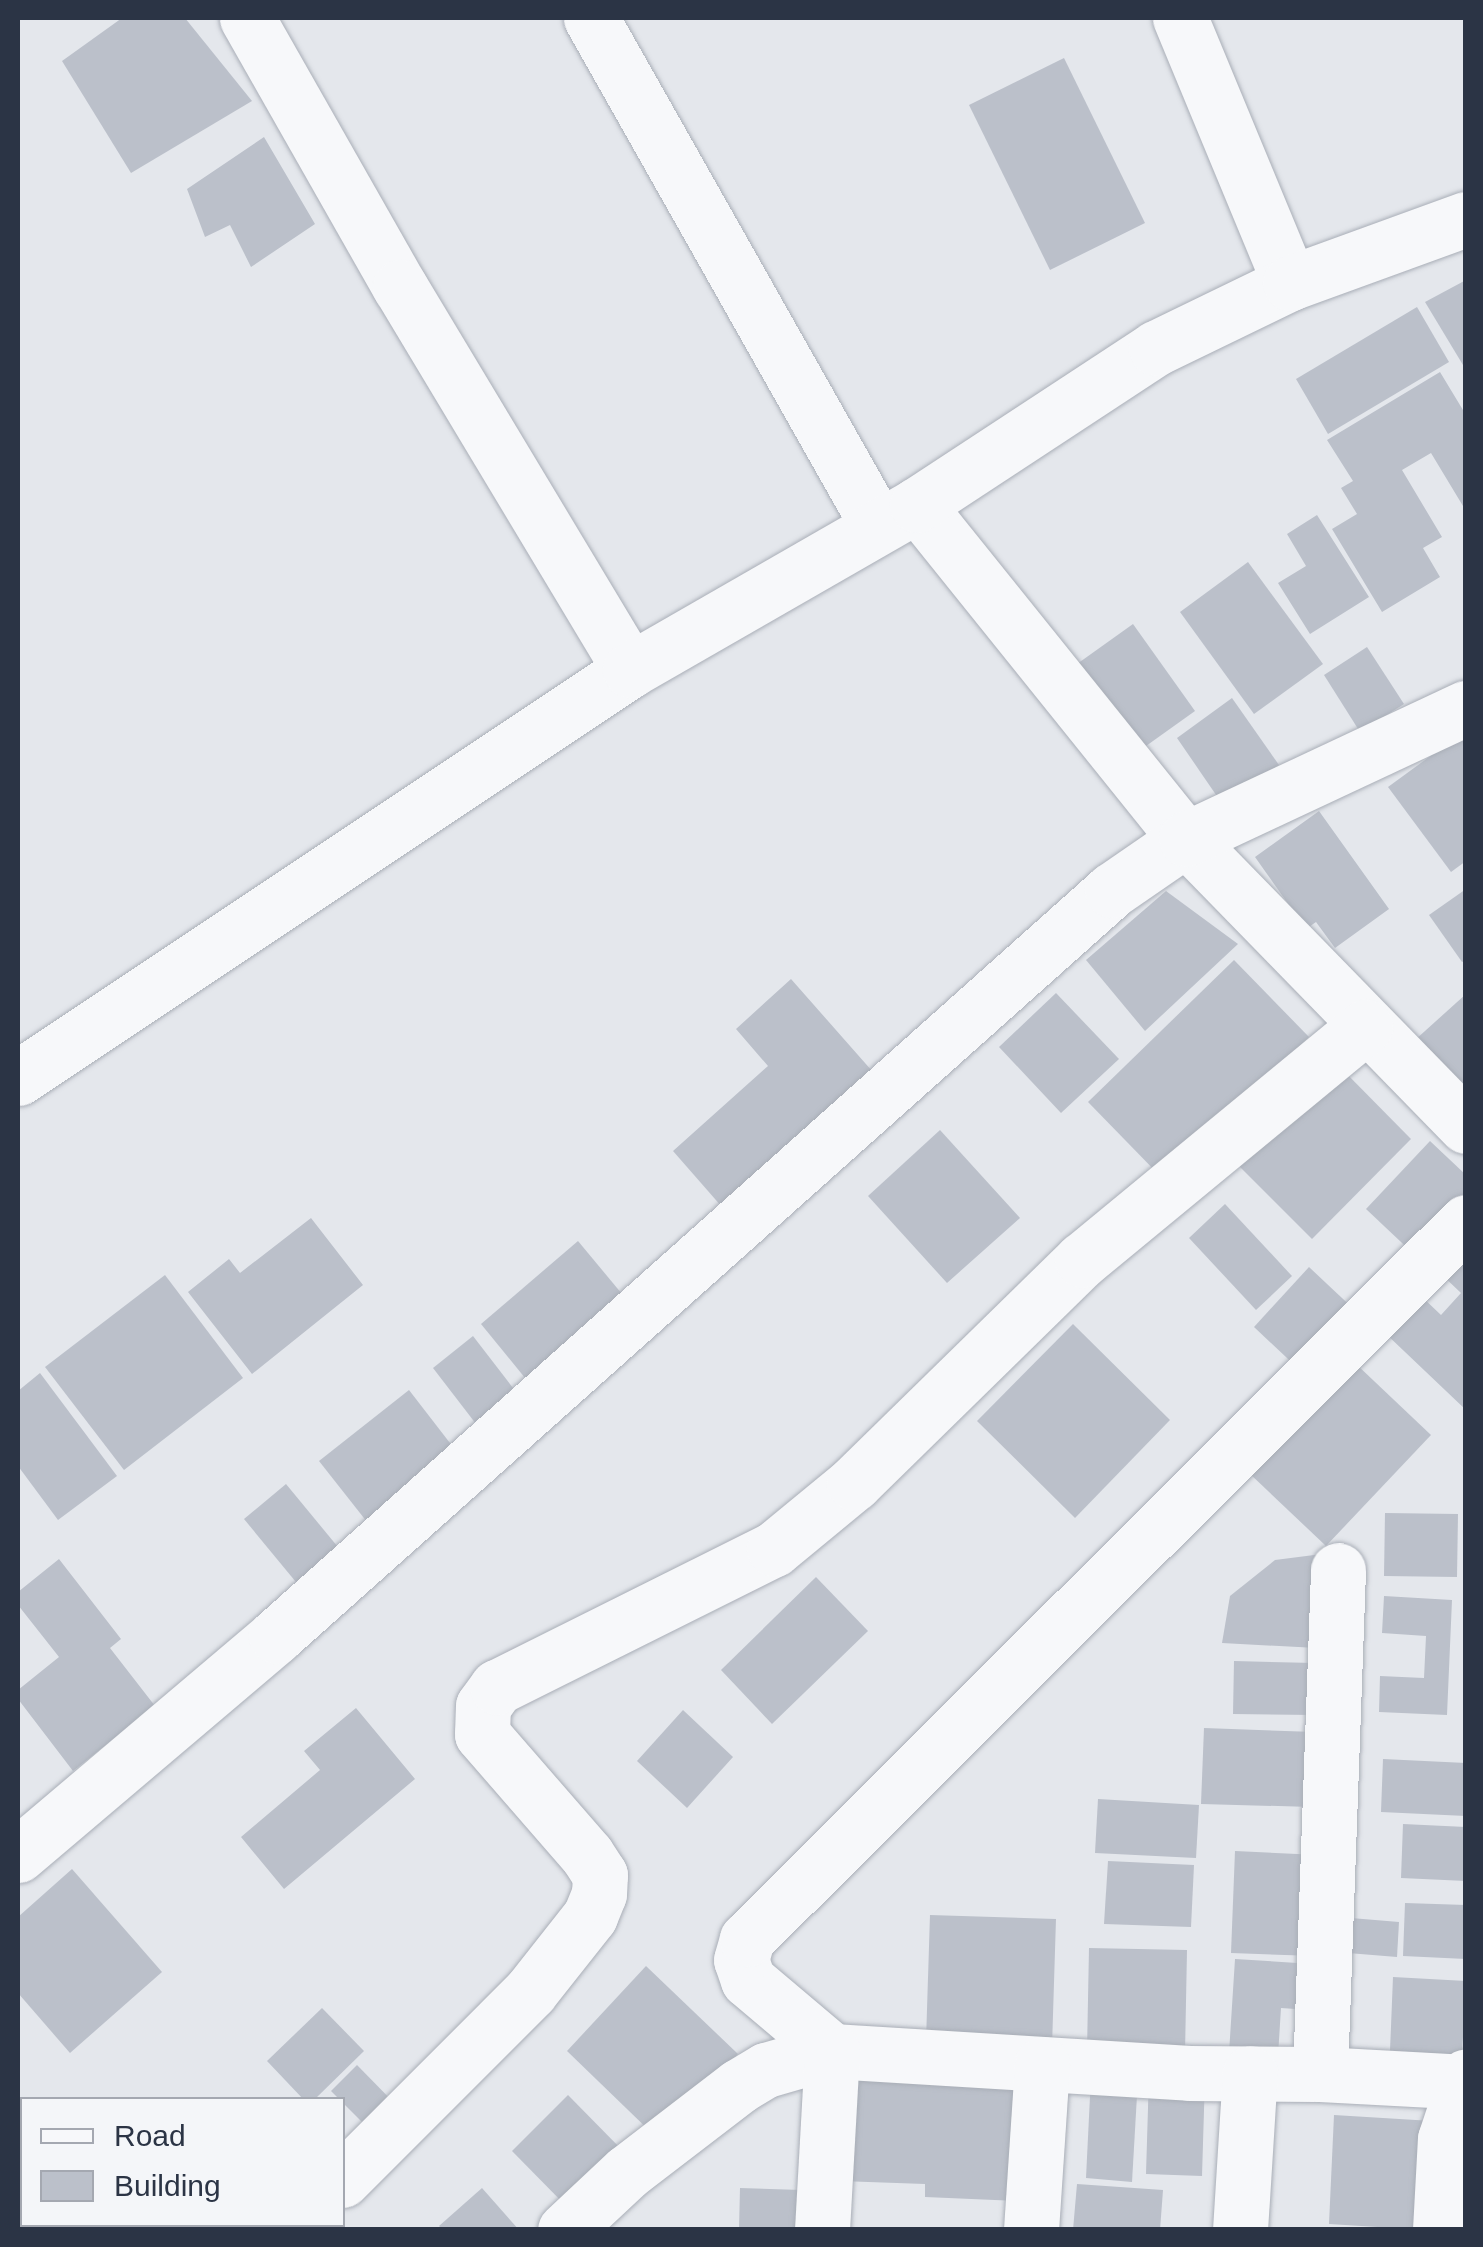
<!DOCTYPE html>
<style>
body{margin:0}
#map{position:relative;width:1483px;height:2247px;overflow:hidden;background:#e4e7ec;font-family:Helvetica,sans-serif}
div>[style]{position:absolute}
.building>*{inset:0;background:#bbc0ca}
.roads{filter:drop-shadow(0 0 2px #a9aeb7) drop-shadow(0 0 2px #a9aeb7)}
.minor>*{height:55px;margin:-27.5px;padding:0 27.5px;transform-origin:27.5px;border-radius:27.5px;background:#f7f8fa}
span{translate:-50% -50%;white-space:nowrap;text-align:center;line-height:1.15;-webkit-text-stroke:8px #f4f6f9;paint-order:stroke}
.frame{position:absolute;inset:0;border:20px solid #2b3445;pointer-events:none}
.legend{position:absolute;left:20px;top:2097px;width:325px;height:130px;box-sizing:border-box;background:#f4f6f9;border:2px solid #a4a8b1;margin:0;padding:12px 18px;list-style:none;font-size:30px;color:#2b3445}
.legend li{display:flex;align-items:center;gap:20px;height:50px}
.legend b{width:50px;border:2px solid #a4a8b1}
</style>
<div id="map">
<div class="building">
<div style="clip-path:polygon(122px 18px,185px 18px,252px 101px,131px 173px,62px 61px)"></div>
<div style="clip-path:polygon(1064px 58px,1145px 223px,1050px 270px,969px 105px)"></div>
<div style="clip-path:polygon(264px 137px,315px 224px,251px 267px,230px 225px,205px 237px,187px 189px)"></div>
<div style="clip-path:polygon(1466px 280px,1466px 370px,1425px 302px)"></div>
<div style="clip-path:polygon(1417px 307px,1449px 362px,1328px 434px,1296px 379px)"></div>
<div style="clip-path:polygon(1440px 372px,1466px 415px,1466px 511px,1431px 453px,1402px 470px,1442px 537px,1423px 548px,1440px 577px,1382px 612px,1332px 529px,1357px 514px,1341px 488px,1353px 481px,1327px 440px)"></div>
<div style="clip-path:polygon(1317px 515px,1369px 597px,1310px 634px,1278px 583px,1306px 566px,1287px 534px)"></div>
<div style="clip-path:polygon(1248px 562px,1323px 664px,1254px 714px,1180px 612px)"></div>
<div style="clip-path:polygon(1133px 624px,1195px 711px,1139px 751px,1077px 664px)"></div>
<div style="clip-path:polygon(1367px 647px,1404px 704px,1360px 732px,1324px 675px)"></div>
<div style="clip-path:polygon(1232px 698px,1279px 765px,1223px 805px,1177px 738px)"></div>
<div style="clip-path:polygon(1466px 730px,1466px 861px,1451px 872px,1388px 787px)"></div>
<div style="clip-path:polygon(1319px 811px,1389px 909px,1335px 948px,1316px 922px,1306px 929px,1255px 857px)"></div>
<div style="clip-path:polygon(1466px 889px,1466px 960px,1462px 962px,1429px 915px)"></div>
<div style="clip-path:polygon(1166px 891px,1238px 944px,1145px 1031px,1086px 960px)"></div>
<div style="clip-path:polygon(1234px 960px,1309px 1037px,1163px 1179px,1088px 1102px)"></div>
<div style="clip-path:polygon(791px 979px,880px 1080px,729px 1215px,673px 1151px,768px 1066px,736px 1029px)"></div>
<div style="clip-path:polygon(1056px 993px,1119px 1059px,1061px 1113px,999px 1047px)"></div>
<div style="clip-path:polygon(1466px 994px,1466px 1096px,1415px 1040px)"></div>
<div style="clip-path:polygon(1339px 1066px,1411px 1139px,1312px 1239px,1239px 1166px)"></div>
<div style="clip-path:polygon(940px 1130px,1020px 1218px,947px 1283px,868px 1196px)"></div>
<div style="clip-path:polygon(1430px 1141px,1466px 1175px,1466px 1211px,1419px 1259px,1366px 1209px)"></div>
<div style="clip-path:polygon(1225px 1204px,1292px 1276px,1256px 1310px,1189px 1238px)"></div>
<div style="clip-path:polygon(311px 1218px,363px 1285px,252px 1374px,188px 1292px,229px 1259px,240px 1273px)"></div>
<div style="clip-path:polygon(578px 1241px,632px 1306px,534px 1389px,481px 1324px)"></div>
<div style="clip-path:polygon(1466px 1246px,1466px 1410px,1384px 1332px,1420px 1295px,1441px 1315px,1461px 1293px,1440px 1273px)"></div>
<div style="clip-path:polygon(1309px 1267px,1359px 1314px,1304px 1374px,1254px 1327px)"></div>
<div style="clip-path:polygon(165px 1275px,243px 1378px,124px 1470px,45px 1367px)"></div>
<div style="clip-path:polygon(1073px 1324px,1170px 1420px,1075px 1518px,977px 1421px)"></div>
<div style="clip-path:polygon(473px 1336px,523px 1401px,483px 1433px,433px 1368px)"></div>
<div style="clip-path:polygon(1355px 1363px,1431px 1435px,1326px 1546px,1250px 1474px)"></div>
<div style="clip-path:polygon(40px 1373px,117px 1476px,58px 1520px,18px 1466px,18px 1391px)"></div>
<div style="clip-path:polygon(409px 1390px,460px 1456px,371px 1527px,319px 1461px)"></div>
<div style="clip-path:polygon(286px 1484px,347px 1558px,305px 1593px,244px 1519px)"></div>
<div style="clip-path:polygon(1385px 1513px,1458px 1514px,1457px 1577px,1384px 1576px)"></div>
<div style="clip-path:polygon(1322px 1554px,1317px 1648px,1222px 1643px,1230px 1596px,1275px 1560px)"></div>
<div style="clip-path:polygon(59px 1559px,121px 1639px,110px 1648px,155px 1706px,73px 1771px,18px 1699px,18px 1690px,59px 1657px,18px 1605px,18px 1592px)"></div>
<div style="clip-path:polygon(816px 1577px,868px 1631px,772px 1724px,721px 1670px)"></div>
<div style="clip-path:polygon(1384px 1596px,1452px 1600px,1447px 1715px,1379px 1712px,1380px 1676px,1424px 1678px,1426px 1636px,1382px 1633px)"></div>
<div style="clip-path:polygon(1234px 1661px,1315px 1663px,1314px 1715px,1233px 1714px)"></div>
<div style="clip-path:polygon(356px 1708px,415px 1779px,284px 1889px,241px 1837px,320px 1770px,304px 1751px)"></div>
<div style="clip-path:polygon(683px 1710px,733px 1757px,687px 1808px,637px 1761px)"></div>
<div style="clip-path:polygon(1204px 1728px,1315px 1732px,1312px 1807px,1201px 1804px)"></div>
<div style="clip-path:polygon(1383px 1759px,1466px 1763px,1466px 1816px,1381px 1812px)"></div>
<div style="clip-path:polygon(1098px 1799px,1199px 1805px,1196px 1858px,1095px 1853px)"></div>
<div style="clip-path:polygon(1403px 1824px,1466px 1827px,1466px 1881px,1401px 1878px)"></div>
<div style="clip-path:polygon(1235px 1851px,1319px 1855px,1315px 1956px,1231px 1953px)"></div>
<div style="clip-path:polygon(1108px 1861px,1194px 1865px,1191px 1927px,1104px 1924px)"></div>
<div style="clip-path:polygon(72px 1869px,162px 1972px,70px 2053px,18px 1993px,18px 1917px)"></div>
<div style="clip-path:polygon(1405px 1903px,1466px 1905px,1466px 1959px,1403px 1956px)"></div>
<div style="clip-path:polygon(930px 1915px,1056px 1919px,1052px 2046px,926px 2041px)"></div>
<div style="clip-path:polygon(1351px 1918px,1399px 1922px,1397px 1957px,1348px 1953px)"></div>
<div style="clip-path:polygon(1089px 1948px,1187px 1950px,1185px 2053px,1087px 2051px)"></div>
<div style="clip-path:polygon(1235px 1959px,1313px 1964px,1310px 2010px,1281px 2008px,1278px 2056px,1229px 2053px)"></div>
<div style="clip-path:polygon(646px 1966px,738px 2054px,658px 2139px,567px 2051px)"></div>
<div style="clip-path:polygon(1393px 1977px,1466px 1981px,1462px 2055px,1390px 2051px)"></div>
<div style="clip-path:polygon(322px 2008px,364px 2051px,314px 2100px,304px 2100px,267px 2061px)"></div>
<div style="clip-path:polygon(357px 2065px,403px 2112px,378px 2138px,331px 2091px)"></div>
<div style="clip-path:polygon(844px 2073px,1022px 2079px,1018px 2201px,925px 2197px,925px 2184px,840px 2181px)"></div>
<div style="clip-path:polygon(1149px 2075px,1205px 2077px,1202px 2176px,1146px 2174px)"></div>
<div style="clip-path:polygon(1091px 2076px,1138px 2078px,1132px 2182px,1086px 2178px)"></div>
<div style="clip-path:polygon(568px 2095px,626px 2154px,570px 2210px,512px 2151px)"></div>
<div style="clip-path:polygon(1334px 2115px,1432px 2121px,1425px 2230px,1329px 2224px)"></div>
<div style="clip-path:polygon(1077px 2184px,1163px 2190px,1160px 2230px,1073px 2230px)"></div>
<div style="clip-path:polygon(482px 2188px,519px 2230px,443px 2230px,439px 2226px)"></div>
<div style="clip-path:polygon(740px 2188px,802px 2190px,801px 2230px,739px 2230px)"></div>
<div style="clip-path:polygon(150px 2224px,247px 2224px,242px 2230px,154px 2230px)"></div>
</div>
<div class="roads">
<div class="minor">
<div style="left:247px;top:18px;width:309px;rotate:60.4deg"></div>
<div style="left:400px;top:287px;width:447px;rotate:59deg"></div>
<div style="left:591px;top:18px;width:583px;rotate:60.54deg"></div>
<div style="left:1180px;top:18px;width:287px;rotate:67.5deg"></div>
<div style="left:917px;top:505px;width:429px;rotate:51.2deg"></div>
<div style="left:1186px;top:839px;width:401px;rotate:45.7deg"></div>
<div style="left:18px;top:1078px;width:736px;rotate:-33.69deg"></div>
<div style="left:630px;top:670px;width:331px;rotate:-29.9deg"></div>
<div style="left:917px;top:505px;width:286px;rotate:-33.3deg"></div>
<div style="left:1156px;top:348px;width:149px;rotate:-25.9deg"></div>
<div style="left:1290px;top:283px;width:187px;rotate:-20deg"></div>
<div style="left:18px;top:1855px;width:338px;rotate:-40.3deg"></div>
<div style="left:276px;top:1636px;width:1120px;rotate:-41.74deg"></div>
<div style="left:1112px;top:890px;width:90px;rotate:-34.6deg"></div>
<div style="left:1186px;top:839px;width:309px;rotate:-25.1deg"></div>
<div style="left:1320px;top:2074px;width:504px;rotate:-87.95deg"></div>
<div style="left:342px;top:2180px;width:266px;rotate:-45deg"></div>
<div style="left:530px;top:1992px;width:97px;rotate:-51.7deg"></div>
<div style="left:590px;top:1916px;width:24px;rotate:-68deg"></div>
<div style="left:599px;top:1894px;width:19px;rotate:-87deg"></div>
<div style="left:600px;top:1875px;width:24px;rotate:-123deg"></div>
<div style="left:587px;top:1855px;width:160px;rotate:-131deg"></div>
<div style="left:482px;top:1734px;width:28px;rotate:-88deg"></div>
<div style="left:483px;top:1706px;width:24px;rotate:-54deg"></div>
<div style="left:497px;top:1687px;width:309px;rotate:-26.5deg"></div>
<div style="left:774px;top:1549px;width:104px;rotate:-39.5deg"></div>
<div style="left:854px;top:1483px;width:319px;rotate:-44.4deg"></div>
<div style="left:1082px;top:1260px;width:367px;rotate:-39.5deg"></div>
<div style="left:65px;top:2230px;width:8px;rotate:-45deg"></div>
<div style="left:287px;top:2230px;width:8px;rotate:-45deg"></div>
<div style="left:565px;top:2230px;width:85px;rotate:-43.1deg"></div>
<div style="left:627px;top:2172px;width:141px;rotate:-37.5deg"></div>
<div style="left:739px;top:2086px;width:31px;rotate:-31deg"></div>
<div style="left:766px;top:2070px;width:69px;rotate:-16.1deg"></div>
<div style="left:832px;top:2051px;width:358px;rotate:3.5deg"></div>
<div style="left:1189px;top:2073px;width:131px;rotate:0.4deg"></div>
<div style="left:1320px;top:2074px;width:146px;rotate:3.1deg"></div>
<div style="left:822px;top:2230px;width:179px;rotate:-86.8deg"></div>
<div style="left:832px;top:2051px;width:110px;rotate:-139.8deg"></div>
<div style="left:748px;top:1980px;width:21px;rotate:-109deg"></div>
<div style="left:741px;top:1960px;width:22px;rotate:-74deg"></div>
<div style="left:747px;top:1939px;width:1015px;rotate:-44.92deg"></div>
<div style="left:1031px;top:2230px;width:166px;rotate:-86.2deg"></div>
<div style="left:1240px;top:2230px;width:157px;rotate:-86.4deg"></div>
<div style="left:1440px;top:2230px;width:91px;rotate:-86.9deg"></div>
<div style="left:1445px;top:2139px;width:66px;rotate:-71.6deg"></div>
</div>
</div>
<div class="frame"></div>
<ul class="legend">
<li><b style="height:12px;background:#f7f8fa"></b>Road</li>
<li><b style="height:28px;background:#bbc0ca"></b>Building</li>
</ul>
</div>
